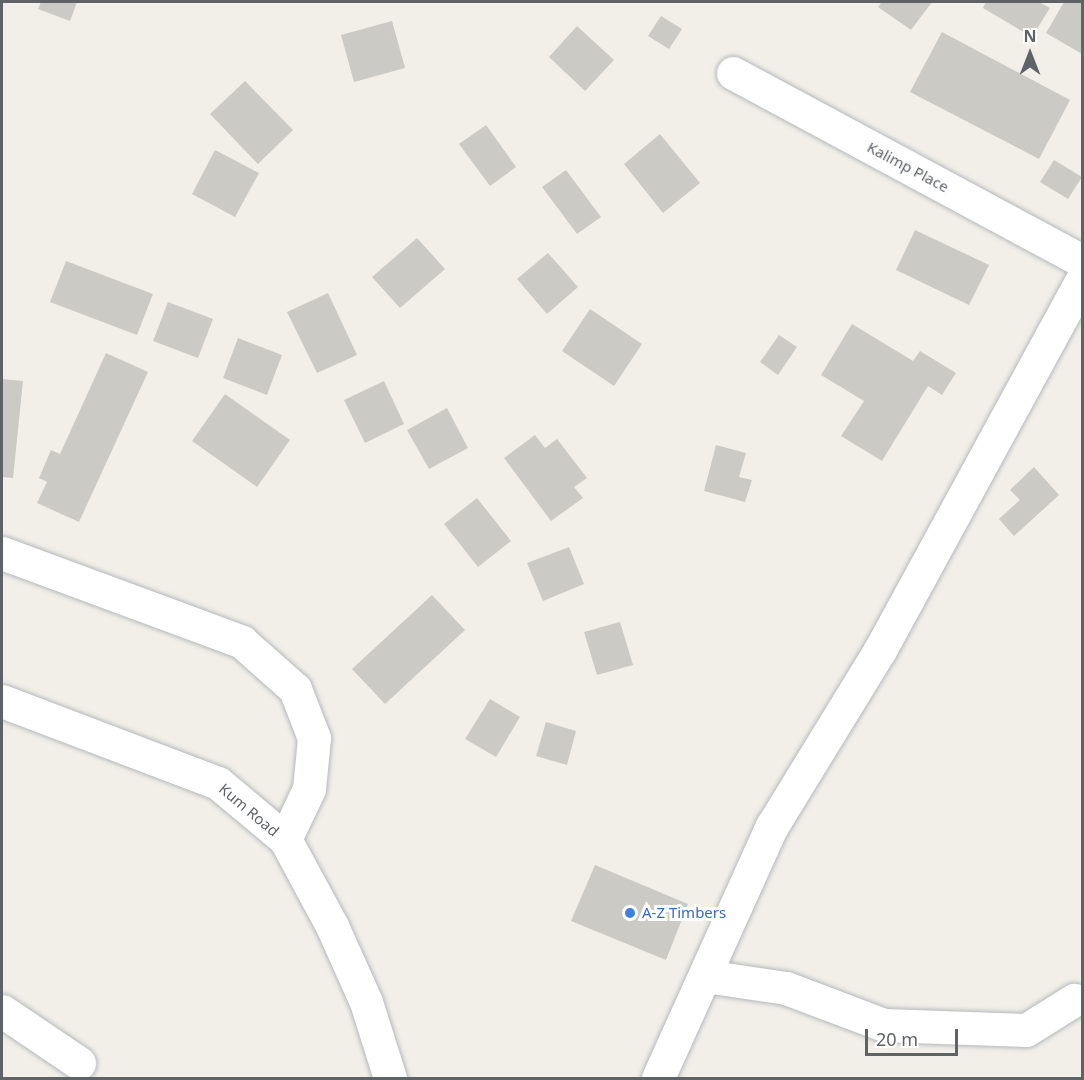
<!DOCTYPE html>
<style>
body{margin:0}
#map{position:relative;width:1084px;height:1080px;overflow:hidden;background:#f1efe8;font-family:"Noto Sans",sans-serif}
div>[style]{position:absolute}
.building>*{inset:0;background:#cccac5}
.roads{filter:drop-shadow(0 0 2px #b5b8bc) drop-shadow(0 0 2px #b5b8bc)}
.minor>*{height:33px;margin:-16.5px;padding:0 16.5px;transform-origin:16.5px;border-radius:16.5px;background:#fff}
.dots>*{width:16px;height:16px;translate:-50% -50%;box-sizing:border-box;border:3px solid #fff;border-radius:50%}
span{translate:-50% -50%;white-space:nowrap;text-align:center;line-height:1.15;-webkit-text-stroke:6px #fff;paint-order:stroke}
.street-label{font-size:15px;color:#5f6368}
.shop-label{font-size:15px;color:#366cbe}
.left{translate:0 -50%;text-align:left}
.frame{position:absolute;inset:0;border:3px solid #5f6368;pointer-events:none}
.north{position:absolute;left:1000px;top:24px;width:60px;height:60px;-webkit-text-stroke:4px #fff;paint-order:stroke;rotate:0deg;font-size:16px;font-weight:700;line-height:24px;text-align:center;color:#5f6368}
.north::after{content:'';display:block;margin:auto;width:21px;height:27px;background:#5f6368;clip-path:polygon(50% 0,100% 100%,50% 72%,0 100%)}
.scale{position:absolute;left:865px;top:1029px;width:93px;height:27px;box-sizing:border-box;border:3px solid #5f6368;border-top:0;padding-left:8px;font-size:18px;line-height:21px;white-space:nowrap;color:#5f6368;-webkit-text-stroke:4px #fff;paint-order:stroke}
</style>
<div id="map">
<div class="building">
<div style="clip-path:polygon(41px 2px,77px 2px,70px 21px,38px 9px)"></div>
<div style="clip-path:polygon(882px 2px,932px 2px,911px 30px,878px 7px)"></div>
<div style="clip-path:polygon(986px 2px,1039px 2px,1050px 8px,1032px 37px,983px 8px)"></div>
<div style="clip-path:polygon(1064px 2px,1082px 2px,1082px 54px,1046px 33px)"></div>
<div style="clip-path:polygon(661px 16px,682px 29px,669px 49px,648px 36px)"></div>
<div style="clip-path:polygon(392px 21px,405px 68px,354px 82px,341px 35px)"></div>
<div style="clip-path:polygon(577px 26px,614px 60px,585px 91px,549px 57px)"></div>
<div style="clip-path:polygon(942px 32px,1070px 100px,1039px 159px,910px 92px)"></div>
<div style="clip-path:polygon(245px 81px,293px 130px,258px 164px,210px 114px)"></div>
<div style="clip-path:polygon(486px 125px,516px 167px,490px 186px,459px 144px)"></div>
<div style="clip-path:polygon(660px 134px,700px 183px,663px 213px,624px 164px)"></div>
<div style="clip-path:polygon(215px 150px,259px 173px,235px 217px,192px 194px)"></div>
<div style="clip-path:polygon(1054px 160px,1082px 177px,1068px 199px,1040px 182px)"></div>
<div style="clip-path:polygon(566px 170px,601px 217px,577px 234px,542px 187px)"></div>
<div style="clip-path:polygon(915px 230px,989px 265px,969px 305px,896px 270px)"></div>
<div style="clip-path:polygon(417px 238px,445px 269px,400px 308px,372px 277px)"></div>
<div style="clip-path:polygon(548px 253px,578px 287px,547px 314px,517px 279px)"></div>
<div style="clip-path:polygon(66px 261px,153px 294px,137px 335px,50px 302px)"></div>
<div style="clip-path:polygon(328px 293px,357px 355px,317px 373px,287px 312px)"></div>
<div style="clip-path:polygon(168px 302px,213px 319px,198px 358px,153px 341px)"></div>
<div style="clip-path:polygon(590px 309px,642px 344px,614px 386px,562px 351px)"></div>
<div style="clip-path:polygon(852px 324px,913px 361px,920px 351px,956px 373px,942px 395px,928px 386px,882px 461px,841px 436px,864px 401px,821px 375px)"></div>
<div style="clip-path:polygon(779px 335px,797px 347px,778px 375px,760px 362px)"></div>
<div style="clip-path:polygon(238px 338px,282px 355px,267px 395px,223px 378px)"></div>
<div style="clip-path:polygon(106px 353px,148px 372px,79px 522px,37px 503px,47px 482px,39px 478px,51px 450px,60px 454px)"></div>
<div style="clip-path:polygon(2px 379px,23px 381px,13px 478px,2px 477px)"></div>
<div style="clip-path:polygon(384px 381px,404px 424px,365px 443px,344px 400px)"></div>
<div style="clip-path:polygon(225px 394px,290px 440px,257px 487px,192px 441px)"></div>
<div style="clip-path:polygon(447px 408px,468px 448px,429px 469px,407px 430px)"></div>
<div style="clip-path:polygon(535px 435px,545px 448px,557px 439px,587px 478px,574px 487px,583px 498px,551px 521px,504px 458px)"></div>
<div style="clip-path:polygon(716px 445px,746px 453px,739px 477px,752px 480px,745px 502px,704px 491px)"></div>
<div style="clip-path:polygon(1034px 467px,1059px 495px,1014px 536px,999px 519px,1020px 500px,1010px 490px)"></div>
<div style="clip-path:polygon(477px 498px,511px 541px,478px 567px,444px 524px)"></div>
<div style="clip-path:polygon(569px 547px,584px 584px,543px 601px,527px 563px)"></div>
<div style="clip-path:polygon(432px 595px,465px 630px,385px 704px,352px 669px)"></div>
<div style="clip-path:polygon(620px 622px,633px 665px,597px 675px,584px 632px)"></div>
<div style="clip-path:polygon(490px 699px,520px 717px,496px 757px,465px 739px)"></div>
<div style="clip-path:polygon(546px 722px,576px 731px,567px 765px,536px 756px)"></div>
<div style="clip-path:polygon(595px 865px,688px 904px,666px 960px,571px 921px)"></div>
</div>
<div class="roads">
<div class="minor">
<div style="left:733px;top:73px;width:396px;rotate:28.3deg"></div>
<div style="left:2px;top:553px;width:256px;rotate:20.3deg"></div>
<div style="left:242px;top:642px;width:71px;rotate:41.6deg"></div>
<div style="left:295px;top:689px;width:53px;rotate:68.8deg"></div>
<div style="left:314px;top:738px;width:51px;rotate:95.6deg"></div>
<div style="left:309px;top:789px;width:55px;rotate:115.6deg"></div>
<div style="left:2px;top:701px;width:231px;rotate:20.8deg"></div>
<div style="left:218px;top:783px;width:87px;rotate:39.9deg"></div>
<div style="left:285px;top:839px;width:99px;rotate:61.6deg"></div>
<div style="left:332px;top:926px;width:83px;rotate:65.9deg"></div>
<div style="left:366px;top:1002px;width:80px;rotate:72.5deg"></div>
<div style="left:705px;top:976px;width:82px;rotate:8.4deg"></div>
<div style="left:786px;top:988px;width:105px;rotate:20.7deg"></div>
<div style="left:884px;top:1025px;width:142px;rotate:2deg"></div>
<div style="left:1026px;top:1030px;width:57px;rotate:-32deg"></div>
<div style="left:2px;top:1011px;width:93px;rotate:34deg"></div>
<div style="left:658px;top:1078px;width:277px;rotate:-65.7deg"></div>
<div style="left:772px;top:826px;width:206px;rotate:-58.5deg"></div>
<div style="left:880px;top:650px;width:422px;rotate:-61.4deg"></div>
</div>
</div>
<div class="dots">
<div style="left:630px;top:913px;background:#3f7fe0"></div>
</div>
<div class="street-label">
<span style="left:908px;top:167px;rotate:28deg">Kalimp Place</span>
<span style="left:249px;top:810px;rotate:40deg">Kum Road</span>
</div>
<div class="shop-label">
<span class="left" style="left:642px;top:913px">A-Z Timbers</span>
</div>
<div class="frame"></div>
<div class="north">N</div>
<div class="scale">20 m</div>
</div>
